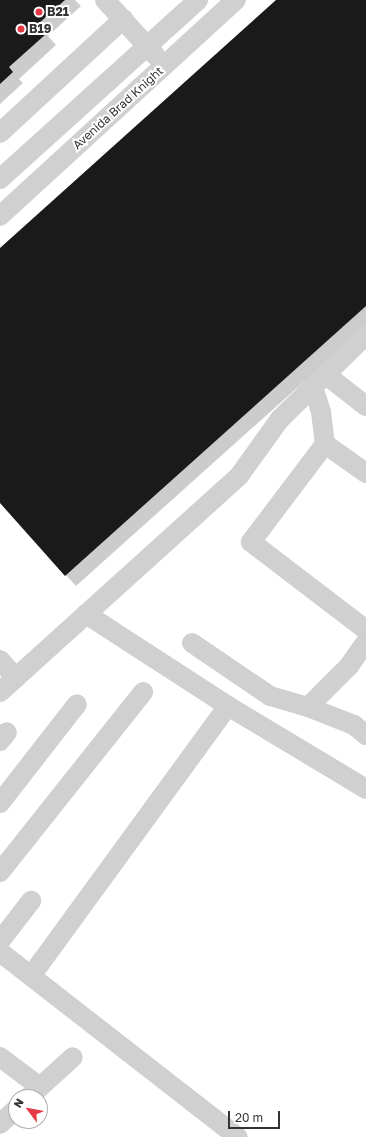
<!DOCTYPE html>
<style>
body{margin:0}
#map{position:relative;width:366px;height:1137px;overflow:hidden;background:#fff;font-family:"Golos Text",sans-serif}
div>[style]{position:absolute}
.shadow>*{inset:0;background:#0003}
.building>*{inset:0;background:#1a1a1a}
.minor>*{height:20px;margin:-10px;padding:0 10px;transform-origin:10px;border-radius:10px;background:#d0d0d0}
.dots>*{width:11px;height:11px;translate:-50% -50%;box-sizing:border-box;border:2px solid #fff;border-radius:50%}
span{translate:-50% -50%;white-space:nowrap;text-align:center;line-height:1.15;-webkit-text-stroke:4px #fff;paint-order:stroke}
.poi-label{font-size:12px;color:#333;font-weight:700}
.left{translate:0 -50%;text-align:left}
.street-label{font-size:12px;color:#333}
.north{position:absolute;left:8px;top:1089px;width:40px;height:40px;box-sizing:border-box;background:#fff;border:1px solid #adadad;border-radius:50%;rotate:302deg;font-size:11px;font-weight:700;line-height:16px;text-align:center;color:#333}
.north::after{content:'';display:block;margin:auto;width:14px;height:18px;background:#e63946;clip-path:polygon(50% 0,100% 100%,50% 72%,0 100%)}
.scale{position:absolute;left:228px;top:1111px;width:52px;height:18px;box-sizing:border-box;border:2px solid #333;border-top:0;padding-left:5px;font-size:12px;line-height:14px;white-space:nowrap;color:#333;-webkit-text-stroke:3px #fff;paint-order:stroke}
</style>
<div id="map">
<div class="shadow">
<div style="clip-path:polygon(0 0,75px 0,81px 6px,48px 36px,56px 45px,19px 79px,23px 83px,0 104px)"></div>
<div style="clip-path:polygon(278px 0,366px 0,366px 326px,76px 586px,0 502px,0 249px)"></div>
</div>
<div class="building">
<div style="clip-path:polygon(0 0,65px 0,38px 24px,46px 34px,9px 67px,13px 72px,0 84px)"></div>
<div style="clip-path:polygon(276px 0,366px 0,366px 306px,65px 576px,0 503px,0 248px)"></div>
</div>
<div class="minor">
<div style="left:105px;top:0;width:74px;rotate:47.7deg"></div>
<div style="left:0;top:133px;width:168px;rotate:-42.8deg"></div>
<div style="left:0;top:179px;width:267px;rotate:-42.1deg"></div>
<div style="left:0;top:216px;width:320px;rotate:-42.5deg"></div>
<div style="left:325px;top:374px;width:52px;rotate:38deg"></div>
<div style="left:313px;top:387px;width:26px;rotate:72deg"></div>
<div style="left:321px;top:412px;width:32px;rotate:83deg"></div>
<div style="left:325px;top:444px;width:123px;rotate:127.1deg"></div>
<div style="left:251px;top:542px;width:145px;rotate:37.4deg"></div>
<div style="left:325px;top:444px;width:50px;rotate:35.3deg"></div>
<div style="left:86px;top:614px;width:169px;rotate:32.9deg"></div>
<div style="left:228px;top:706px;width:161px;rotate:31deg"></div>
<div style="left:192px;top:643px;width:94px;rotate:34.2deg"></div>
<div style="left:270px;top:696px;width:40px;rotate:16deg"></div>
<div style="left:308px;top:707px;width:49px;rotate:21.4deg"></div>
<div style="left:354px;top:725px;width:16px;rotate:40deg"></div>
<div style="left:0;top:660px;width:24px;rotate:48deg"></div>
<div style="left:0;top:692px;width:322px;rotate:-42.1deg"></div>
<div style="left:239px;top:476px;width:70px;rotate:-54.3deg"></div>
<div style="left:280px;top:419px;width:120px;rotate:-44.3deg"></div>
<div style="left:308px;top:707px;width:58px;rotate:-45deg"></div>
<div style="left:349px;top:666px;width:29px;rotate:-55deg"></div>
<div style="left:0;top:741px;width:11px;rotate:-52deg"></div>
<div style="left:0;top:803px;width:125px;rotate:-52.1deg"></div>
<div style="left:0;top:872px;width:230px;rotate:-51.5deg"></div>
<div style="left:0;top:941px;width:51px;rotate:-52.2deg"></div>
<div style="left:0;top:952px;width:301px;rotate:37.9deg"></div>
<div style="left:31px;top:976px;width:334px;rotate:-53.9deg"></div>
<div style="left:0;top:1057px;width:50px;rotate:36.9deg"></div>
<div style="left:29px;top:1097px;width:59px;rotate:-42.3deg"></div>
<div style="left:0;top:1124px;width:22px;rotate:-43deg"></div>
</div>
<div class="dots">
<div style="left:39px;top:12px;background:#e63946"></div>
<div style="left:21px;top:29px;background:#e63946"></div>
</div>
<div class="poi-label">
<span class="left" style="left:47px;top:12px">B21</span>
<span class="left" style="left:29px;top:29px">B19</span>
</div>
<div class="street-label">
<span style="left:118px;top:108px;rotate:-42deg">Avenida Brad Knight</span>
</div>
<div class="north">N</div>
<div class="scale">20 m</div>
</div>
